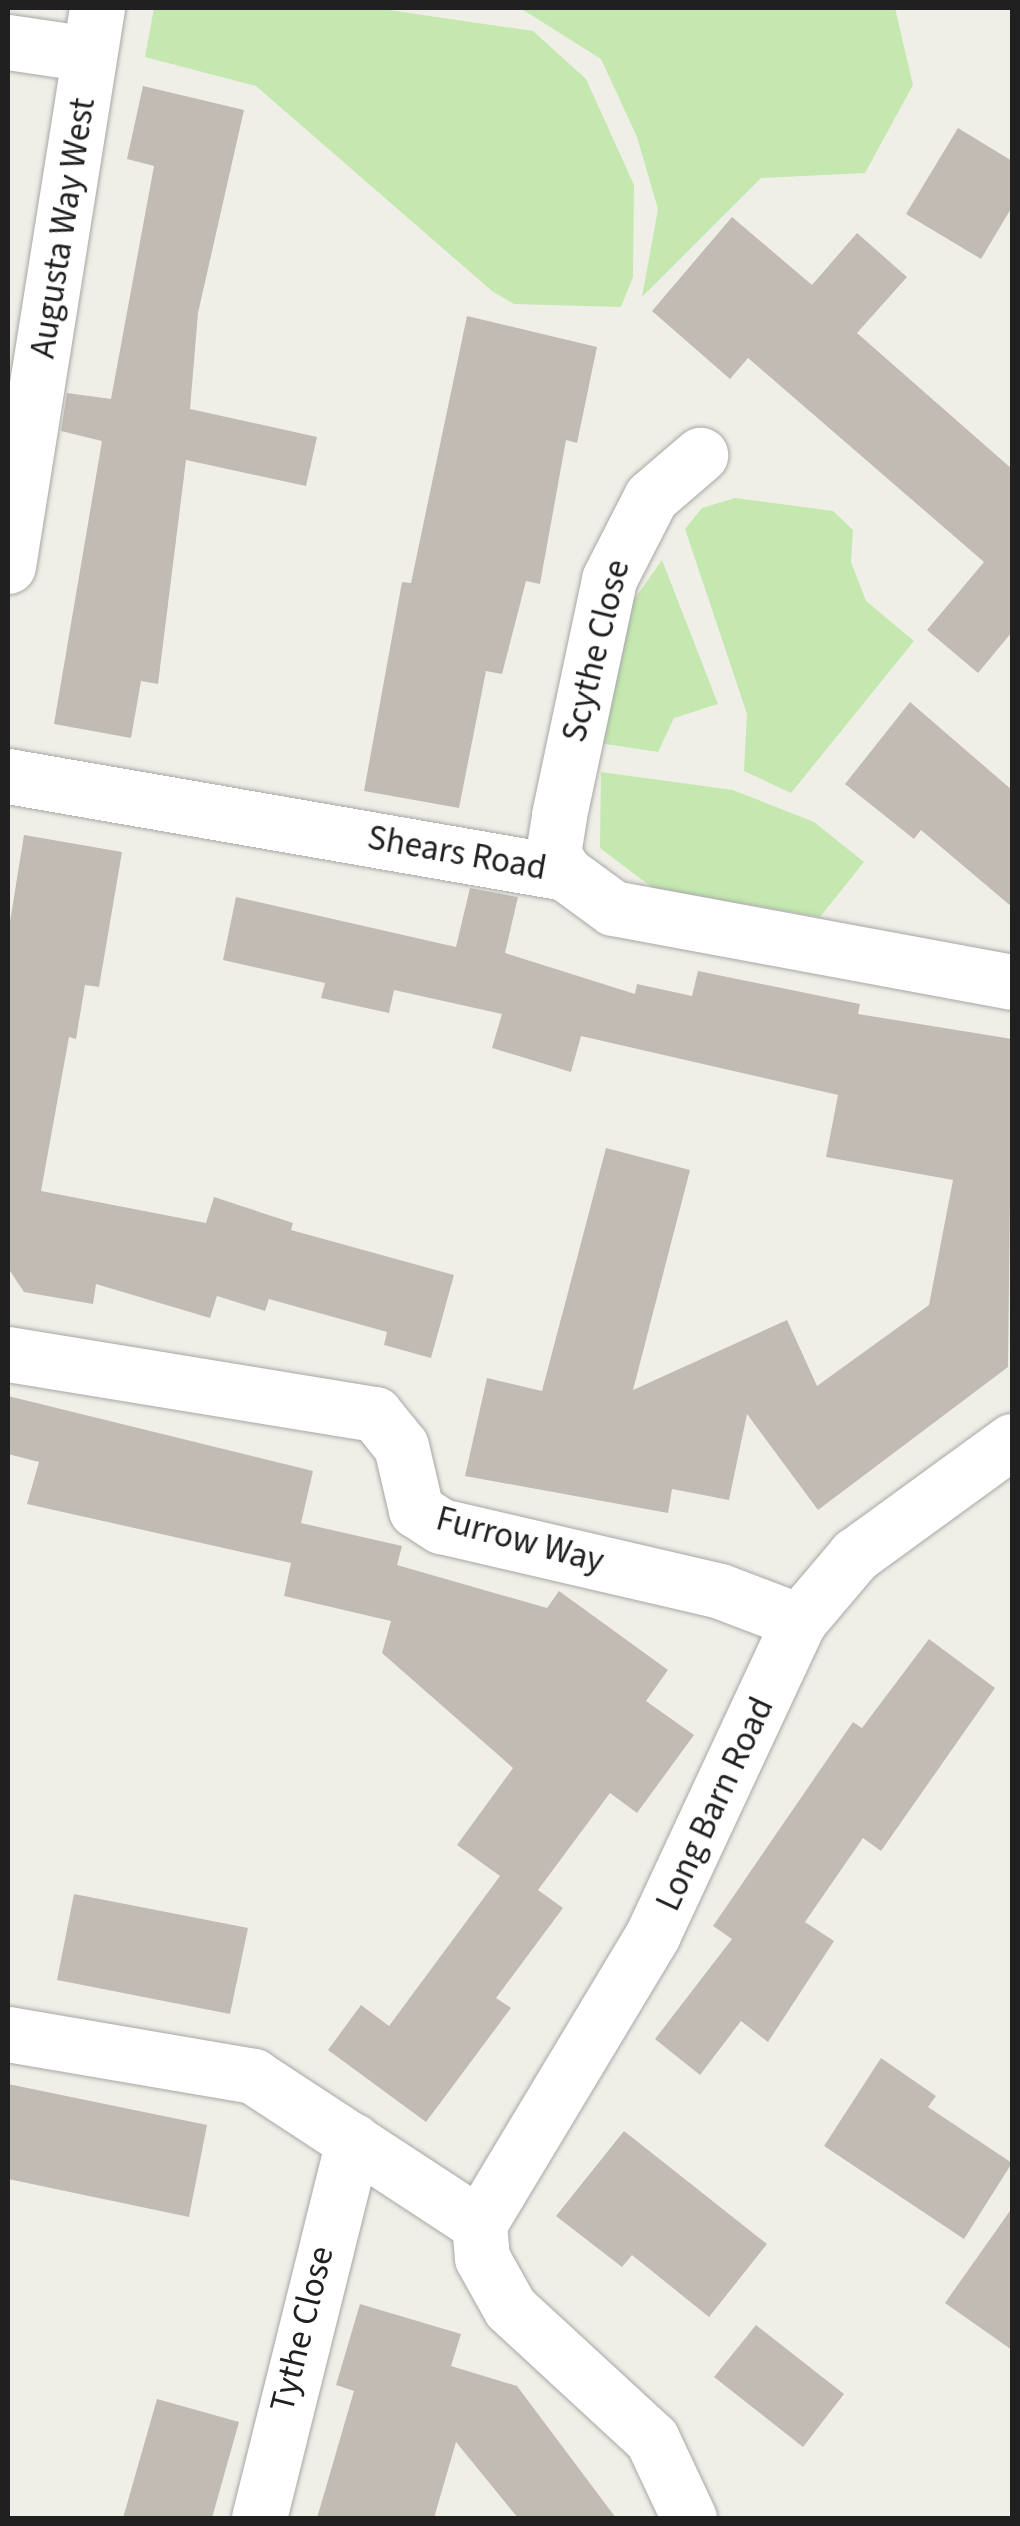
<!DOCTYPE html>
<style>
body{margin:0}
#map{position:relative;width:1020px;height:2526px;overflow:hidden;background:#f0efe7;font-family:"Source Sans 3",sans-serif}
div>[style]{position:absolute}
.grass>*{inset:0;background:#c4e8af}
.building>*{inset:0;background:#c1bbb4}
.roads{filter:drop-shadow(0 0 2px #a7a7a7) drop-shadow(0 0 2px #a7a7a7)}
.street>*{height:55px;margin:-27.5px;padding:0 27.5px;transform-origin:27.5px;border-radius:27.5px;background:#fff}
span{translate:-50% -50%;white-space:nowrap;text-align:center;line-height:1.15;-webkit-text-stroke:8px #fff;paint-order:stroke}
.street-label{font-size:35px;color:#202020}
.frame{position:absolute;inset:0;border:10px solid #202020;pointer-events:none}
</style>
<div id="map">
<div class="grass">
<div style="clip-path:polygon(154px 8px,375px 8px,533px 31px,586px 79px,634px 185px,633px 277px,621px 307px,514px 304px,492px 291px,256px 86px,145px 57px)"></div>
<div style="clip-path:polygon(520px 8px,895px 8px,913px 85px,865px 173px,761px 178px,642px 297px,658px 209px,637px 137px,601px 59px)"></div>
<div style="clip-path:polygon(735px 498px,833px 511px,853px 530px,851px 562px,866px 601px,914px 641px,791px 793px,744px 771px,747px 714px,685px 529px,702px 508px)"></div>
<div style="clip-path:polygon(662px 560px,718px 704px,674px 718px,658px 752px,599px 743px,629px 607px)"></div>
<div style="clip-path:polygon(601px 772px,733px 790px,814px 822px,864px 862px,820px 917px,653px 888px,600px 848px)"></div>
</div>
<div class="building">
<div style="clip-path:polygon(143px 86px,244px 110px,198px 313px,190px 409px,317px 437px,306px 486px,186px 460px,158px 684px,141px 681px,131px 738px,54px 724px,102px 441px,61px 431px,67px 393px,111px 399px,154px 166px,127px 159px)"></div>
<div style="clip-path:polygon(958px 128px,1012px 161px,1012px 207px,981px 259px,906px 214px)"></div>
<div style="clip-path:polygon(732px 217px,812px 285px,857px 233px,907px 277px,857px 333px,1012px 469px,1012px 632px,978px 673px,927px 630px,984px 562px,748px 358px,730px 379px,652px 311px)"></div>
<div style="clip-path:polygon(467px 316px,597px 347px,577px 443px,566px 440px,540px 584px,526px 581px,502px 674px,486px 671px,459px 808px,364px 791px,402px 582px,411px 583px)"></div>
<div style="clip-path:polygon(910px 702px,1012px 790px,1012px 907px,921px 830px,914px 839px,845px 784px)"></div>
<div style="clip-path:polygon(24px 835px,122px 852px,99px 987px,85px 985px,76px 1039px,69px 1037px,41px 1191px,206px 1223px,214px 1197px,293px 1223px,291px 1230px,454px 1275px,431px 1358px,384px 1345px,387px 1332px,269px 1299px,265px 1311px,217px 1296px,210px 1318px,96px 1284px,93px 1304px,24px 1292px,8px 1268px,8px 934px)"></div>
<div style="clip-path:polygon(470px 888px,518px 897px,505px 953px,635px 994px,637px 984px,692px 996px,698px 971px,860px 1004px,858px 1014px,1012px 1039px,1008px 1367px,818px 1510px,747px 1414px,729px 1500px,672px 1489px,668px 1513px,465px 1476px,487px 1378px,542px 1391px,606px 1148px,690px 1170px,633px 1390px,787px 1320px,817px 1386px,929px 1305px,953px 1180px,826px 1157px,838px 1095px,581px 1036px,571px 1072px,492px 1048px,502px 1014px,394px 990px,389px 1013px,321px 998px,325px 983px,223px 960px,236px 897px,456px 947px)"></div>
<div style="clip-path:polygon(8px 1396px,313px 1471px,301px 1523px,402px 1546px,397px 1565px,547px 1608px,559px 1591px,668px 1670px,646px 1701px,694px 1735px,637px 1813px,610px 1793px,538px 1890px,563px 1908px,496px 1998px,511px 2008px,426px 2122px,328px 2050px,361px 2005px,389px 2026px,500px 1876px,457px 1845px,513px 1768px,382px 1653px,391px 1621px,284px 1596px,291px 1563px,27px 1504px,39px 1462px,8px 1454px)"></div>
<div style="clip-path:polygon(929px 1639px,995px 1688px,881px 1851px,863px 1838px,805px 1922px,834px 1941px,768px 2042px,741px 2021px,700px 2075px,655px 2039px,732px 1939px,713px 1926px,853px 1722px,862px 1728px)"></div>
<div style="clip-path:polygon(74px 1894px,248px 1928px,230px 2014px,57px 1980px)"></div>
<div style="clip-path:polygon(881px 2058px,936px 2096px,928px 2107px,1012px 2163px,964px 2239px,824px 2146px)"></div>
<div style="clip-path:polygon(8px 2084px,207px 2125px,189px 2217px,8px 2179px)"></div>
<div style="clip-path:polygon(624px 2131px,767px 2244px,709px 2317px,632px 2255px,622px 2267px,556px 2216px)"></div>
<div style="clip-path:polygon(1012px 2208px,1012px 2350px,945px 2303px)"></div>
<div style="clip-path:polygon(360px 2304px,461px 2334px,451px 2366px,517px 2386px,616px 2518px,518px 2518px,456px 2442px,434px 2518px,317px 2518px,354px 2391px,336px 2385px)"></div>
<div style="clip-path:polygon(756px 2325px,844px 2394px,803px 2447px,714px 2377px)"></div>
<div style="clip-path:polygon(157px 2399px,239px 2422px,212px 2518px,123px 2518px)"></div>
</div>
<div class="roads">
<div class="street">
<div style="left:8px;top:42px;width:82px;rotate:8.4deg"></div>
<div style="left:8px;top:566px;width:565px;rotate:-80.94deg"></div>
<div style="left:8px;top:776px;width:565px;rotate:9.88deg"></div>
<div style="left:565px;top:873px;width:59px;rotate:36.1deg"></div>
<div style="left:613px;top:908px;width:406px;rotate:10.5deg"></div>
<div style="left:565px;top:873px;width:22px;rotate:-122deg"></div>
<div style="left:553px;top:854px;width:39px;rotate:-81deg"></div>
<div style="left:559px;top:815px;width:241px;rotate:-78deg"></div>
<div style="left:609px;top:579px;width:92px;rotate:-62.9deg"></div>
<div style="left:651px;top:497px;width:65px;rotate:-40.6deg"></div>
<div style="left:8px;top:1354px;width:372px;rotate:9.3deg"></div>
<div style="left:375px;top:1414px;width:41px;rotate:50.9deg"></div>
<div style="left:401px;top:1446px;width:66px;rotate:76.8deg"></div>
<div style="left:416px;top:1510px;width:30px;rotate:33deg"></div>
<div style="left:441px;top:1526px;width:286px;rotate:13.1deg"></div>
<div style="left:720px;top:1591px;width:85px;rotate:20.8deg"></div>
<div style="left:8px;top:2034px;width:249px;rotate:9.7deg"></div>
<div style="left:253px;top:2076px;width:270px;rotate:33.2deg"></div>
<div style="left:259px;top:2518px;width:389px;rotate:-76deg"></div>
<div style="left:689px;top:2518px;width:87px;rotate:-115.1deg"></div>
<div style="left:652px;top:2439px;width:193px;rotate:-137.3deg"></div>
<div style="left:510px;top:2308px;width:57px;rotate:-119.2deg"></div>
<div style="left:482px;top:2258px;width:34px;rotate:-95deg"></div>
<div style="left:479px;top:2224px;width:338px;rotate:-59deg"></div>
<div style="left:653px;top:1934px;width:345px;rotate:-65deg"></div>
<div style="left:799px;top:1621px;width:87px;rotate:-49.7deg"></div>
<div style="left:855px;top:1555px;width:194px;rotate:-36deg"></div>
</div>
</div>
<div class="street-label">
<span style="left:63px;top:228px;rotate:-81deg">Augusta Way West</span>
<span style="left:596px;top:651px;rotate:-76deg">Scythe Close</span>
<span style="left:457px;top:853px;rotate:10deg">Shears Road</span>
<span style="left:520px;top:1540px;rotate:15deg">Furrow Way</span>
<span style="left:715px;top:1804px;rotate:-65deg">Long Barn Road</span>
<span style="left:302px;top:2329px;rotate:-76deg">Tythe Close</span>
</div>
<div class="frame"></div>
</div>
